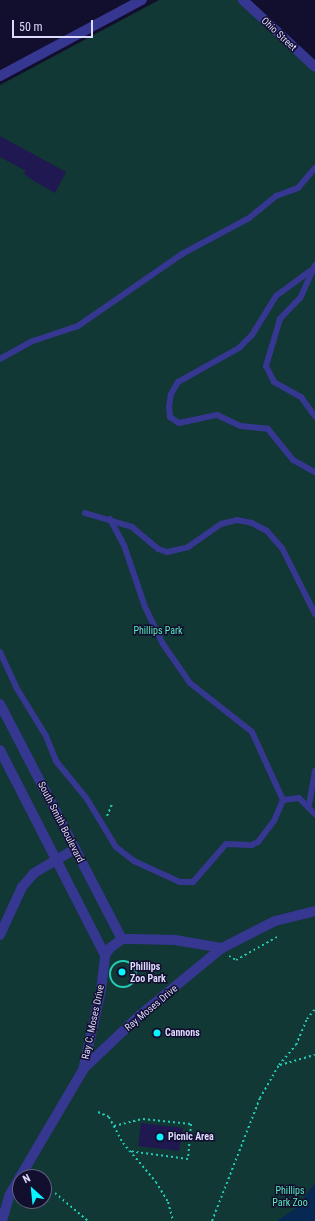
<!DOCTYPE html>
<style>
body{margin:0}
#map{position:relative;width:315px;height:1221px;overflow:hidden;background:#120e2d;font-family:"Roboto Condensed",sans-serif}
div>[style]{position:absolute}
.green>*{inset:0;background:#113834}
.water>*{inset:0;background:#072853}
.building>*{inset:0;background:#201850}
.path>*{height:2px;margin-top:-1px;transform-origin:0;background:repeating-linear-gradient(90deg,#23cab5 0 2px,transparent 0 5px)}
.path>.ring{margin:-1px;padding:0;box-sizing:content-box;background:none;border:2px solid #23cab5;border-radius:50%}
.service>*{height:6px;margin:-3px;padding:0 3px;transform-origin:3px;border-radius:3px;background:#353790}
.minor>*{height:10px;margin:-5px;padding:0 5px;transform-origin:5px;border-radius:5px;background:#353790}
.dots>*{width:11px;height:11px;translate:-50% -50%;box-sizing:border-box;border:2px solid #120e2d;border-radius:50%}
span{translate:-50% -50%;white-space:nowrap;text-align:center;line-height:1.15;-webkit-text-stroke:3px #120e2d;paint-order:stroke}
.street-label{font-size:10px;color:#dcdaff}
.park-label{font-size:10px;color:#59ecbe}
.poi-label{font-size:10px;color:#dcdaff;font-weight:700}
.left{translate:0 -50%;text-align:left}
.north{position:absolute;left:12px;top:1169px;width:40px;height:40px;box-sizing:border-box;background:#120e2d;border:1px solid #636081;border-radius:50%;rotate:333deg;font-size:11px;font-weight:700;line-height:16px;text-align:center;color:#dcdaff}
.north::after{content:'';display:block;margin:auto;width:14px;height:18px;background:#06f6ff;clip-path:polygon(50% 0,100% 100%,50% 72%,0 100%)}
.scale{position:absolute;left:12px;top:20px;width:81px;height:18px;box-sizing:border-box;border:2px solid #dcdaff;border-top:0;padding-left:5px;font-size:12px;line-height:14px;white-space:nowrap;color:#dcdaff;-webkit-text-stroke:3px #120e2d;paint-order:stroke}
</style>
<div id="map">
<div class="green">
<div style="clip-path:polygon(evenodd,159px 0,239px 0,315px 72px,315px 1221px,0 1221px,0 85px,159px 0,20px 1177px,44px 1177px,44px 1201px,20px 1201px,20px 1177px)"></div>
</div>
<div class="water">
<div style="clip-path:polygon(315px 1183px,315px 1221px,277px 1221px,295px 1209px)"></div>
</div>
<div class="building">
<div style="clip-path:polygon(0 136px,66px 172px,55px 193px,34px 181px,24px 174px,26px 171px,0 157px)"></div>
<div style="clip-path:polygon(141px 1123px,183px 1128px,179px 1151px,138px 1146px)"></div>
</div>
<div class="path">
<div style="left:107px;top:816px;width:15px;rotate:-67deg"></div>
<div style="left:229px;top:956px;width:8px;rotate:30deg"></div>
<div style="left:236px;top:960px;width:47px;rotate:-29.3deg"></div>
<div class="ring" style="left:110px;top:961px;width:24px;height:24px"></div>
<div style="left:280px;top:1065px;width:36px;rotate:-16deg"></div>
<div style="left:98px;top:1112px;width:12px;rotate:24deg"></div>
<div style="left:109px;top:1117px;width:30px;rotate:62deg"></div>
<div style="left:123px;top:1143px;width:51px;rotate:49.8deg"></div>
<div style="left:156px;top:1182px;width:23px;rotate:59deg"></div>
<div style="left:168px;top:1202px;width:20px;rotate:75deg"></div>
<div style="left:114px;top:1126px;width:30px;rotate:-14deg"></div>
<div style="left:143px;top:1119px;width:48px;rotate:5.9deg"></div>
<div style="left:191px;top:1124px;width:35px;rotate:95deg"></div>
<div style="left:188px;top:1159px;width:60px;rotate:-172.3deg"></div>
<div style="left:55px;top:1193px;width:43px;rotate:40.3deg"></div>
<div style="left:212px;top:1221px;width:132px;rotate:-68.7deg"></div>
<div style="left:260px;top:1098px;width:38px;rotate:-60deg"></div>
<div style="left:279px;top:1065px;width:26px;rotate:-50deg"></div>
<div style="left:296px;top:1045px;width:28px;rotate:-67deg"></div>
<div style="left:307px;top:1019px;width:13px;rotate:-51deg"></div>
</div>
<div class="service">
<div style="left:315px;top:265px;width:36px;rotate:114deg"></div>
<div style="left:300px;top:298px;width:29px;rotate:134deg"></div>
<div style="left:280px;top:319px;width:49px;rotate:106.6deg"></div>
<div style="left:266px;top:366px;width:18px;rotate:63deg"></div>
<div style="left:274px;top:382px;width:31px;rotate:29deg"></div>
<div style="left:301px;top:397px;width:24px;rotate:54deg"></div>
<div style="left:310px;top:271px;width:42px;rotate:143.7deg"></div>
<div style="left:276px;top:296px;width:46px;rotate:121.6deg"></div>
<div style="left:252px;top:335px;width:18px;rotate:135deg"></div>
<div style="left:239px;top:348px;width:70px;rotate:150.9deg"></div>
<div style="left:178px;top:382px;width:14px;rotate:120deg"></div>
<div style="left:171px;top:394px;width:13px;rotate:99deg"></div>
<div style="left:169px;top:407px;width:10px;rotate:84deg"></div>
<div style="left:170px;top:417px;width:11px;rotate:34deg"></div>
<div style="left:179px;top:423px;width:39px;rotate:-12deg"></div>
<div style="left:217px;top:415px;width:26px;rotate:25deg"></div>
<div style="left:241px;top:426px;width:27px;rotate:6deg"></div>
<div style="left:268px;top:429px;width:40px;rotate:51deg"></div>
<div style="left:293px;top:460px;width:25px;rotate:29deg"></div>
<div style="left:0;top:359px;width:38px;rotate:-29deg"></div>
<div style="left:33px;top:341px;width:47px;rotate:-18.4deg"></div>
<div style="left:78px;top:326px;width:126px;rotate:-34.7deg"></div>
<div style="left:182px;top:254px;width:76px;rotate:-28.2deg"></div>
<div style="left:249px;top:218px;width:35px;rotate:-39deg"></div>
<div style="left:276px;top:196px;width:23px;rotate:-20deg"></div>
<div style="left:298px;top:188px;width:26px;rotate:-50deg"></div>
<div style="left:85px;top:513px;width:49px;rotate:16.6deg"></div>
<div style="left:132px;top:527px;width:34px;rotate:40deg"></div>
<div style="left:158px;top:549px;width:9px;rotate:18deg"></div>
<div style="left:167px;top:552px;width:22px;rotate:-13deg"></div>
<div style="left:188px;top:547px;width:40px;rotate:-34.9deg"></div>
<div style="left:221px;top:524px;width:16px;rotate:-14deg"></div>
<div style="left:237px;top:520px;width:15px;rotate:11deg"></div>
<div style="left:252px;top:523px;width:17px;rotate:28deg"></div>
<div style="left:267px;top:531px;width:23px;rotate:49deg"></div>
<div style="left:282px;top:548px;width:74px;rotate:63.4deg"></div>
<div style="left:110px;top:519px;width:30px;rotate:62deg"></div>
<div style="left:124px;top:545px;width:65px;rotate:71.3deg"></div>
<div style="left:145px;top:607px;width:41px;rotate:64.1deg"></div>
<div style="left:163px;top:644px;width:47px;rotate:55.3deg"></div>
<div style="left:190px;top:683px;width:79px;rotate:38.3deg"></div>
<div style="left:252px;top:732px;width:75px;rotate:65.5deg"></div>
<div style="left:0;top:652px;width:38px;rotate:65deg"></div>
<div style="left:16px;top:687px;width:57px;rotate:58.5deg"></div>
<div style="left:46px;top:736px;width:27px;rotate:68deg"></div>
<div style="left:56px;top:761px;width:49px;rotate:50.8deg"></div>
<div style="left:87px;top:799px;width:56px;rotate:58.9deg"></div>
<div style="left:116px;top:847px;width:23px;rotate:38deg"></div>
<div style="left:134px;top:861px;width:51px;rotate:24.5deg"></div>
<div style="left:180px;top:882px;width:13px"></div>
<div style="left:193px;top:882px;width:50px;rotate:-49deg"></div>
<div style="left:226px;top:844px;width:26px;rotate:2deg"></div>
<div style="left:252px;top:845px;width:7px;rotate:-27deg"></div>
<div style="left:258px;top:842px;width:26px;rotate:-53deg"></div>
<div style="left:274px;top:821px;width:23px;rotate:-67deg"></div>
<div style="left:283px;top:800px;width:16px;rotate:-7deg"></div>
<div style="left:299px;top:798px;width:23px;rotate:45deg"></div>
<div style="left:309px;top:805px;width:35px;rotate:-80deg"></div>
</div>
<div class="minor">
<div style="left:243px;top:0;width:98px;rotate:42.9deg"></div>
<div style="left:0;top:76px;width:161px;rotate:-28.2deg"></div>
<div style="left:0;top:704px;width:265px;rotate:62.6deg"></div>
<div style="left:0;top:750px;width:230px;rotate:62.9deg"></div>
<div style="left:0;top:935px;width:53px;rotate:-65.4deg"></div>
<div style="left:22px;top:887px;width:18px;rotate:-49deg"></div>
<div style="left:34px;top:873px;width:48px;rotate:-30.3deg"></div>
<div style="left:84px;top:1068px;width:77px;rotate:-43.4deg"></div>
<div style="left:140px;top:1015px;width:106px;rotate:-39.3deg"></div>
<div style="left:222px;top:948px;width:59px;rotate:-27deg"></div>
<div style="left:275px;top:921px;width:41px;rotate:-14deg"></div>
<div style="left:20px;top:1177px;width:124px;rotate:-59.5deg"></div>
<div style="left:83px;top:1070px;width:82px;rotate:-77.3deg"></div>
<div style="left:101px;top:990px;width:35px;rotate:-83deg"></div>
<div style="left:105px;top:955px;width:9px;rotate:-54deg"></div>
<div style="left:110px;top:948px;width:15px;rotate:-37deg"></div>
<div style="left:122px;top:939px;width:10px"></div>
<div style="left:132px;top:939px;width:43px;rotate:1.3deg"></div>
<div style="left:175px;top:940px;width:48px;rotate:9.7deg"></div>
<div style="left:2px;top:1221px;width:26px;rotate:-74deg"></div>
<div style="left:9px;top:1196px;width:22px;rotate:-60deg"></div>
</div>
<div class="dots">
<div style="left:122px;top:972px;background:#06f6ff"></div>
<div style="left:157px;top:1033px;background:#06f6ff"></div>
<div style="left:160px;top:1137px;background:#06f6ff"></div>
</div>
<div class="street-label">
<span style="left:279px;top:34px;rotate:43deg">Ohio Street</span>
<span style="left:61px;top:822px;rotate:63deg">South Smith Boulevard</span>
<span style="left:151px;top:1008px;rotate:-40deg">Ray Moses Drive</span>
<span style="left:93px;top:1022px;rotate:-78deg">Ray C. Moses Drive</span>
</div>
<div class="park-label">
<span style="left:158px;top:631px">Phillips Park</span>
<span style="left:290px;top:1196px">Phillips<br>Park Zoo</span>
</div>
<div class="poi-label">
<span class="left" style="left:130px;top:972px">Phillips<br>Zoo Park</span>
<span class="left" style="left:165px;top:1033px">Cannons</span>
<span class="left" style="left:168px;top:1137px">Picnic Area</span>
</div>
<div class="north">N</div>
<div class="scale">50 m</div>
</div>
